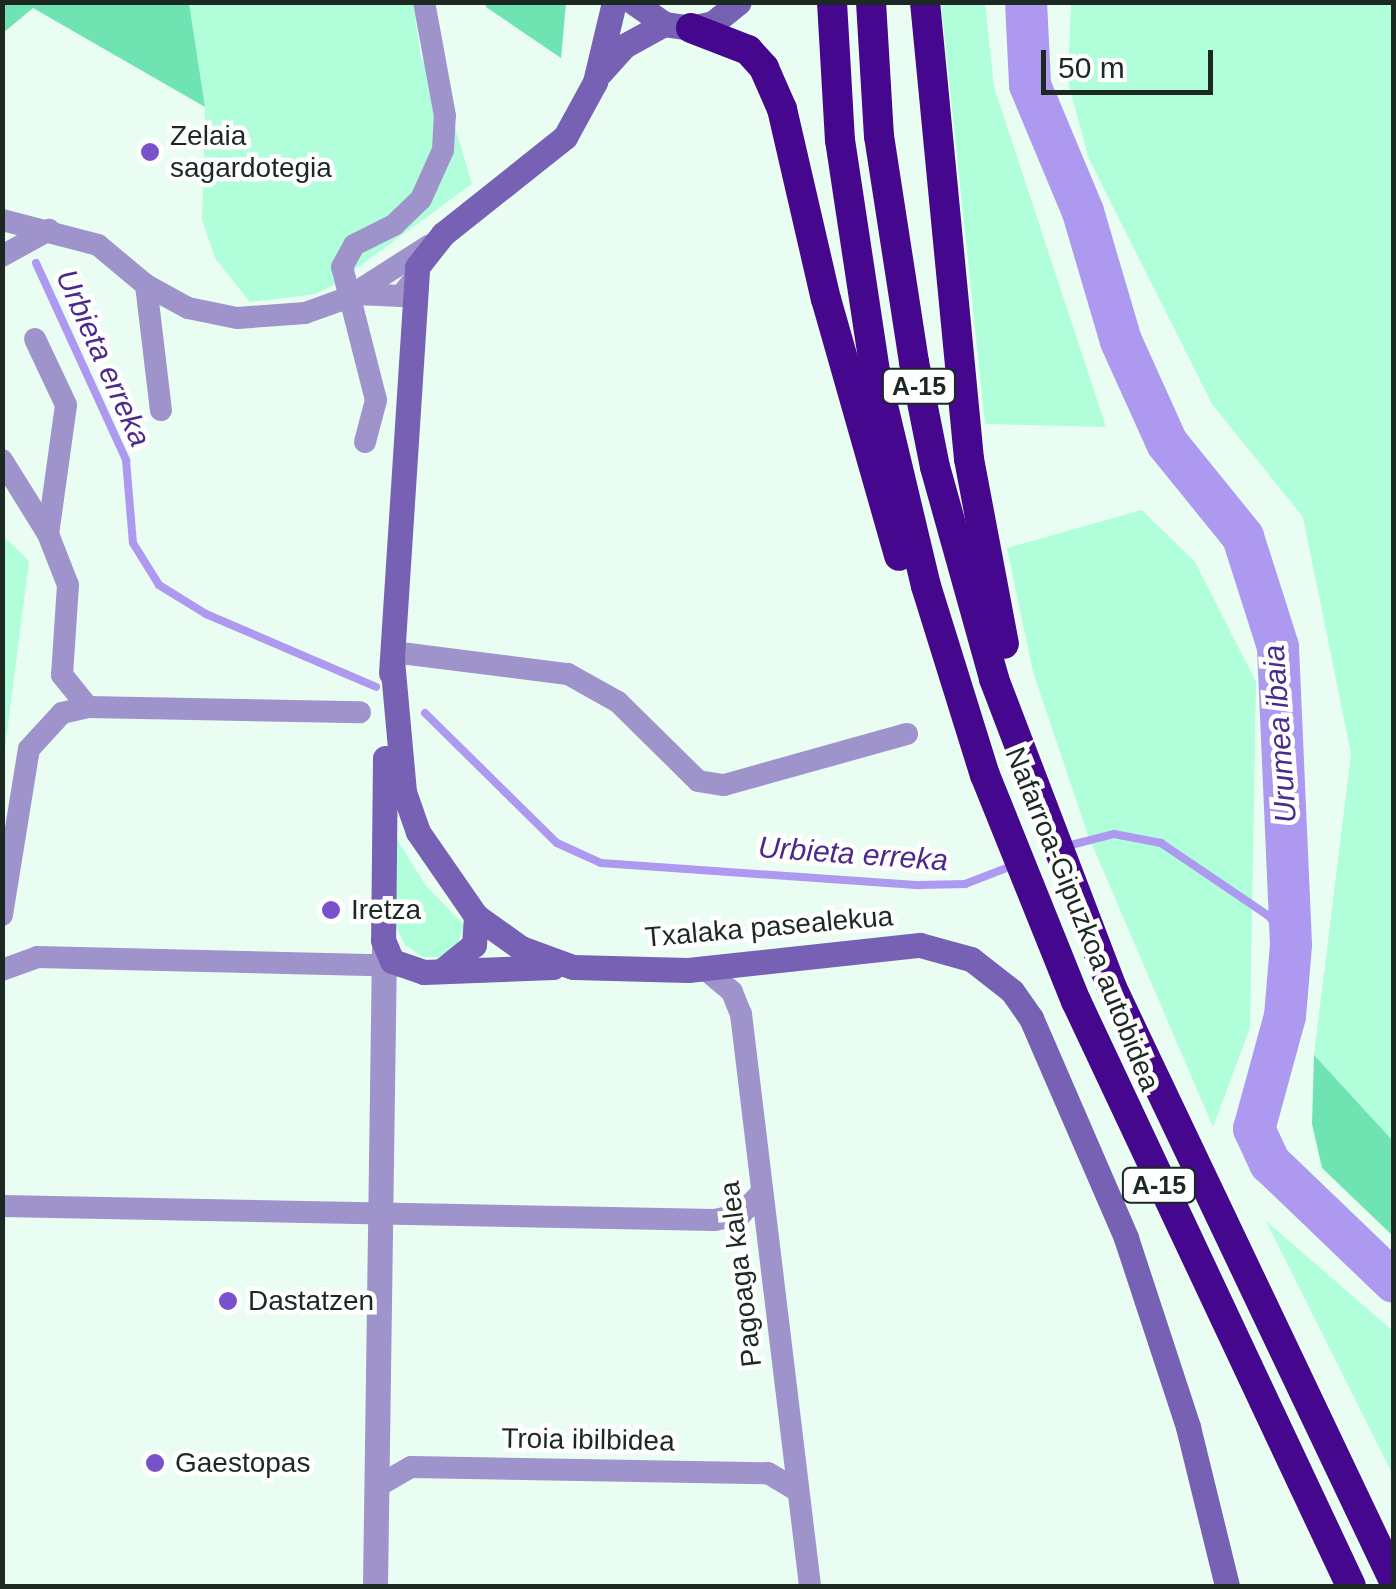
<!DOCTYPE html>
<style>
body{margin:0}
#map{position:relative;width:1396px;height:1589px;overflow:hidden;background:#eafdf3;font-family:Helvetica,sans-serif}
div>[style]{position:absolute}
.green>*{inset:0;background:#b0feda}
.forest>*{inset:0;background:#70e3b3}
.stream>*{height:8px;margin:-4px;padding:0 4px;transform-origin:4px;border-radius:4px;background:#ad99f0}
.river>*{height:42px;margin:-21px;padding:0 21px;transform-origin:21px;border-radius:21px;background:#ad99f0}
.minor>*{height:22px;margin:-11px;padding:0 11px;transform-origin:11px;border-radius:11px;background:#9f93cc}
.tertiary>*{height:25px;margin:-12.5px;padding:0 12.5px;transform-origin:12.5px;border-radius:12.5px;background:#9f93cc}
.secondary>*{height:25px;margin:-12.5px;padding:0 12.5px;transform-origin:12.5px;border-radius:12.5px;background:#7761b4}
.motorway>*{height:30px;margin:-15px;padding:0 15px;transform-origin:15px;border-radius:15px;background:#45078e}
.dots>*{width:28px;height:28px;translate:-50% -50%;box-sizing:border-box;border:5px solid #fff;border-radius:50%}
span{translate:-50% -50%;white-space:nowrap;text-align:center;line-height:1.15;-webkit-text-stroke:9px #fff;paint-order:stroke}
.shield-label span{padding:2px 8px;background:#fff;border:2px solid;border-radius:8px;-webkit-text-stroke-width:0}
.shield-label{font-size:25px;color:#1c2923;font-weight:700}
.poi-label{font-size:28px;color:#1c2923}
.left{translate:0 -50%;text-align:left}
.street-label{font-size:28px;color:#1c2923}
.water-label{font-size:30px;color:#4c298d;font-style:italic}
.frame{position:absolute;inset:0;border:5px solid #1c2923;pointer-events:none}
.scale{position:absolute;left:1041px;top:50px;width:172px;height:45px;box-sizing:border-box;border:5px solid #1c2923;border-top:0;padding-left:12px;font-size:30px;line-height:35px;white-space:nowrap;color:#1c2923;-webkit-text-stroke:8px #fff;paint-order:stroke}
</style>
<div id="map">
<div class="green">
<div style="clip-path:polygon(189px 3px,413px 3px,421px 57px,451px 114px,472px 184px,335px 284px,316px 294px,250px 302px,215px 258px,202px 220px,205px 107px)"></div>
<div style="clip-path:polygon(941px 3px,985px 3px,994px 87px,1106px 427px,985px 424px)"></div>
<div style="clip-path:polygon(1071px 3px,1393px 3px,1393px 1141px,1314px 1055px,1351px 754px,1303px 517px,1212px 404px,1089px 159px,1068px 82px)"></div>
<div style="clip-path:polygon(1142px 510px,1195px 562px,1256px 682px,1250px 1028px,1213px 1127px,1088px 835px,1033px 672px,1007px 548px)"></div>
<div style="clip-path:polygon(3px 536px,29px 561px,3px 764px)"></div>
<div style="clip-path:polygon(396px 838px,426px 886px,464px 925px,457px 946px,441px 957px,423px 957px,405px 945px,396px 927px)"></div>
<div style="clip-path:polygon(1266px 1221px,1393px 1331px,1393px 1475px)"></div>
</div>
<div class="forest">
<div style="clip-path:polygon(3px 2px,189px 3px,205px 107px,33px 8px,3px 33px)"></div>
<div style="clip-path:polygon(487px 3px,566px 3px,561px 58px,486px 7px)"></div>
<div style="clip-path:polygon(1314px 1055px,1393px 1141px,1393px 1236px,1322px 1168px,1312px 1124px)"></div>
</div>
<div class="stream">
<div style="left:36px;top:263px;width:217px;rotate:65.4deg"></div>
<div style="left:126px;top:460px;width:83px;rotate:85.2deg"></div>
<div style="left:133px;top:543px;width:49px;rotate:58.2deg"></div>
<div style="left:159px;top:585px;width:55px;rotate:31.7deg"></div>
<div style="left:206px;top:614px;width:185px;rotate:23.2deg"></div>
<div style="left:425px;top:713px;width:185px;rotate:44.6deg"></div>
<div style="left:557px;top:843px;width:48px;rotate:24.4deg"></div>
<div style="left:601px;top:863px;width:319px;rotate:4deg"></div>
<div style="left:919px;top:885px;width:46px;rotate:-1.2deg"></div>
<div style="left:965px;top:884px;width:50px;rotate:-21deg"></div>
<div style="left:1063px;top:847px;width:53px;rotate:-14.3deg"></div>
<div style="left:1114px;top:834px;width:48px;rotate:10.8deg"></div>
<div style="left:1161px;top:843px;width:130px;rotate:34.1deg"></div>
<div style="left:1269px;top:916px;width:36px;rotate:53deg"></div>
</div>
<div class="river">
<div style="left:1026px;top:2px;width:83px;rotate:87.2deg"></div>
<div style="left:1030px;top:85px;width:138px;rotate:67.3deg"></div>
<div style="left:1083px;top:212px;width:134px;rotate:73.6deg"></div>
<div style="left:1121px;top:341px;width:112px;rotate:65.7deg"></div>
<div style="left:1167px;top:443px;width:121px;rotate:51deg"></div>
<div style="left:1243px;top:537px;width:115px;rotate:72.3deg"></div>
<div style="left:1278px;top:647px;width:298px;rotate:87.5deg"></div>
<div style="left:1291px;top:945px;width:71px;rotate:94.8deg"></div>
<div style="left:1285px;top:1016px;width:117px;rotate:105.3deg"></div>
<div style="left:1254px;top:1129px;width:38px;rotate:65deg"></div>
<div style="left:1270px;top:1163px;width:172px;rotate:43.8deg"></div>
</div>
<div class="minor">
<div style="left:2px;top:220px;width:99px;rotate:14.6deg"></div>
<div style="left:98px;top:245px;width:62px;rotate:39.8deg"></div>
<div style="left:146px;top:285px;width:48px;rotate:28.7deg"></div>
<div style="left:188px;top:308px;width:50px;rotate:11.5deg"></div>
<div style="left:237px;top:318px;width:68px;rotate:-4.2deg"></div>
<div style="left:305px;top:313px;width:45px;rotate:-19.7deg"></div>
<div style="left:347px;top:298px;width:98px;rotate:-32.6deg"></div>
<div style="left:2px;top:256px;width:54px;rotate:-29deg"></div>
<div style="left:146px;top:285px;width:126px;rotate:83.2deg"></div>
<div style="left:356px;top:294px;width:45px;rotate:2.5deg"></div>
<div style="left:401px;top:296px;width:18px;rotate:-52deg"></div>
<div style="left:35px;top:339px;width:73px;rotate:64.8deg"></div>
<div style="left:66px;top:405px;width:130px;rotate:97.9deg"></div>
<div style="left:365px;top:442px;width:43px;rotate:-75.3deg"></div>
<div style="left:376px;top:400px;width:137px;rotate:-104.3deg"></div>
<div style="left:342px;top:267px;width:25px;rotate:-61deg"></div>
<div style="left:354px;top:245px;width:45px;rotate:-26.6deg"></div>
<div style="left:394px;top:225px;width:37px;rotate:-44deg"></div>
<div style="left:421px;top:199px;width:54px;rotate:-65.8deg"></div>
<div style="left:443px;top:150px;width:34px;rotate:-87deg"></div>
<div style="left:445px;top:116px;width:116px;rotate:-100.4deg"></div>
<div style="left:2px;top:460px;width:87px;rotate:58.1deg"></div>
<div style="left:48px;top:534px;width:55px;rotate:68.6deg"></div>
<div style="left:68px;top:585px;width:90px;rotate:93.8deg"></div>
<div style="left:62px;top:675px;width:41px;rotate:50.9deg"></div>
<div style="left:393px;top:652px;width:176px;rotate:7.2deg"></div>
<div style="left:568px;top:674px;width:57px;rotate:29.2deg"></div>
<div style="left:618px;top:702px;width:112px;rotate:44.6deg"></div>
<div style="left:698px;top:781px;width:26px;rotate:9deg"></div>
<div style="left:724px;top:785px;width:190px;rotate:-15.6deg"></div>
<div style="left:2px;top:915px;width:168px;rotate:-80.8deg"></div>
<div style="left:29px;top:749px;width:49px;rotate:-47.5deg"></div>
<div style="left:62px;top:713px;width:27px;rotate:-13deg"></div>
<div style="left:88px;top:707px;width:272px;rotate:1.1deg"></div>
<div style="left:705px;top:969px;width:35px;rotate:40deg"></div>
<div style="left:732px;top:992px;width:24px;rotate:68deg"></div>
<div style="left:741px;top:1014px;width:576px;rotate:83.12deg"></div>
<div style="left:2px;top:970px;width:37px;rotate:-20deg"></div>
<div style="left:37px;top:957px;width:362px;rotate:1.4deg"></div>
<div style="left:2px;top:1206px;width:713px;rotate:1.12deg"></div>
<div style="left:715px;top:1220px;width:27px;rotate:-13deg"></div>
<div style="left:741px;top:1214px;width:29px;rotate:-46deg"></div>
<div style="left:378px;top:1486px;width:38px;rotate:-30deg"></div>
<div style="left:411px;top:1467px;width:357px;rotate:1deg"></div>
<div style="left:768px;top:1473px;width:35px;rotate:31deg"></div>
</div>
<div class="tertiary">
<div style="left:375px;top:1586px;width:638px;rotate:-89.19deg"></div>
</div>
<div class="secondary">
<div style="left:633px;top:2px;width:38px;rotate:35deg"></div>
<div style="left:664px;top:24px;width:27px;rotate:8deg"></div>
<div style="left:691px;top:28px;width:23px;rotate:-13deg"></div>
<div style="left:713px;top:23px;width:33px;rotate:-39deg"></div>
<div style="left:600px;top:73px;width:36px;rotate:-48deg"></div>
<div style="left:624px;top:46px;width:46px;rotate:-28.8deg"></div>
<div style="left:392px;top:660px;width:133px;rotate:84.8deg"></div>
<div style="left:404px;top:792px;width:42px;rotate:70.7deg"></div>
<div style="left:418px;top:832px;width:102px;rotate:55.4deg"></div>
<div style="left:476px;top:916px;width:55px;rotate:35.4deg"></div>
<div style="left:521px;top:948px;width:55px;rotate:20.1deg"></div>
<div style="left:573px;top:967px;width:115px;rotate:1.5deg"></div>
<div style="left:688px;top:970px;width:233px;rotate:-6.2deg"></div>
<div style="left:920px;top:945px;width:53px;rotate:15.4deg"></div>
<div style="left:971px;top:959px;width:52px;rotate:38deg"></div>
<div style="left:1012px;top:991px;width:33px;rotate:55deg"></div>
<div style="left:1031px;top:1018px;width:240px;rotate:66.6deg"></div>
<div style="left:1126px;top:1238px;width:199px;rotate:71.8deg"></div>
<div style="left:1188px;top:1427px;width:164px;rotate:76.2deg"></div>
<div style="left:391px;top:673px;width:407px;rotate:-86.3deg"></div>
<div style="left:417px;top:267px;width:42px;rotate:-51.8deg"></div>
<div style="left:443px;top:234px;width:156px;rotate:-38.5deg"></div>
<div style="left:565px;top:137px;width:63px;rotate:-61.4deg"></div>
<div style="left:595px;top:82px;width:82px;rotate:-76.6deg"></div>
<div style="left:385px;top:758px;width:182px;rotate:90.6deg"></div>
<div style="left:383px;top:940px;width:23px;rotate:67deg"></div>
<div style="left:392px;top:961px;width:34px;rotate:19deg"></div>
<div style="left:424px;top:972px;width:129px;rotate:-2.2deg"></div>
<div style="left:444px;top:969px;width:38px;rotate:-39deg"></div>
<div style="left:474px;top:945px;width:29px;rotate:-86deg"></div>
</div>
<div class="motorway">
<div style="left:832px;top:2px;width:138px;rotate:86.7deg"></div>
<div style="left:840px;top:140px;width:235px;rotate:81.4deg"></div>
<div style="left:875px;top:372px;width:220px;rotate:76.6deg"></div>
<div style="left:926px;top:586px;width:198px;rotate:72.7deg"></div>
<div style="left:985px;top:775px;width:244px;rotate:68.1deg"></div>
<div style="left:1076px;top:1001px;width:646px;rotate:64.82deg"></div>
<div style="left:871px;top:2px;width:134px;rotate:86.6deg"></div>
<div style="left:879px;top:136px;width:229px;rotate:81.2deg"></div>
<div style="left:914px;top:362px;width:107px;rotate:78.7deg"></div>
<div style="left:935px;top:467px;width:220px;rotate:74.4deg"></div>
<div style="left:994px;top:679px;width:331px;rotate:69.1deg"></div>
<div style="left:1112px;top:988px;width:657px;rotate:64.57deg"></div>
<div style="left:925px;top:2px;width:459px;rotate:84.5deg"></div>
<div style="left:969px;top:459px;width:188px;rotate:79.3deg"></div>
<div style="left:691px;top:28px;width:61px;rotate:21.1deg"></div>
<div style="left:748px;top:50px;width:24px;rotate:48deg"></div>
<div style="left:764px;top:68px;width:45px;rotate:66.3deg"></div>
<div style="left:782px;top:109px;width:195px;rotate:77deg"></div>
<div style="left:826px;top:299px;width:267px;rotate:74.1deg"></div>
</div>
<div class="dots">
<div style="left:150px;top:152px;background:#7852cb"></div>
<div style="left:331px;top:910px;background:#7852cb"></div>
<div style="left:228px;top:1301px;background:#7852cb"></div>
<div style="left:155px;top:1463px;background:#7852cb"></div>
</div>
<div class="shield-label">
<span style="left:919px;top:386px">A-15</span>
<span style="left:1159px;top:1185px">A-15</span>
</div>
<div class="poi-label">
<span class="left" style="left:170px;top:152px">Zelaia<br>sagardotegia</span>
<span class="left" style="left:351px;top:910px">Iretza</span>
<span class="left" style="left:248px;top:1301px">Dastatzen</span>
<span class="left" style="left:175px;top:1463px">Gaestopas</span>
</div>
<div class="street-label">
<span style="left:1082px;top:919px;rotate:68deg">Nafarroa-Gipuzkoa autobidea</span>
<span style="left:769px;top:927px;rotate:-5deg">Txalaka pasealekua</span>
<span style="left:741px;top:1274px;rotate:-97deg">Pagoaga kalea</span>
<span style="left:588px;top:1440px;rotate:1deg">Troia ibilbidea</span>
</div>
<div class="water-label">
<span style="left:103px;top:358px;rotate:66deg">Urbieta erreka</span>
<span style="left:1280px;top:734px;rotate:-94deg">Urumea ibaia</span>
<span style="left:853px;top:854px;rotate:4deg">Urbieta erreka</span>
</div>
<div class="frame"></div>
<div class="scale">50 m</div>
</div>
